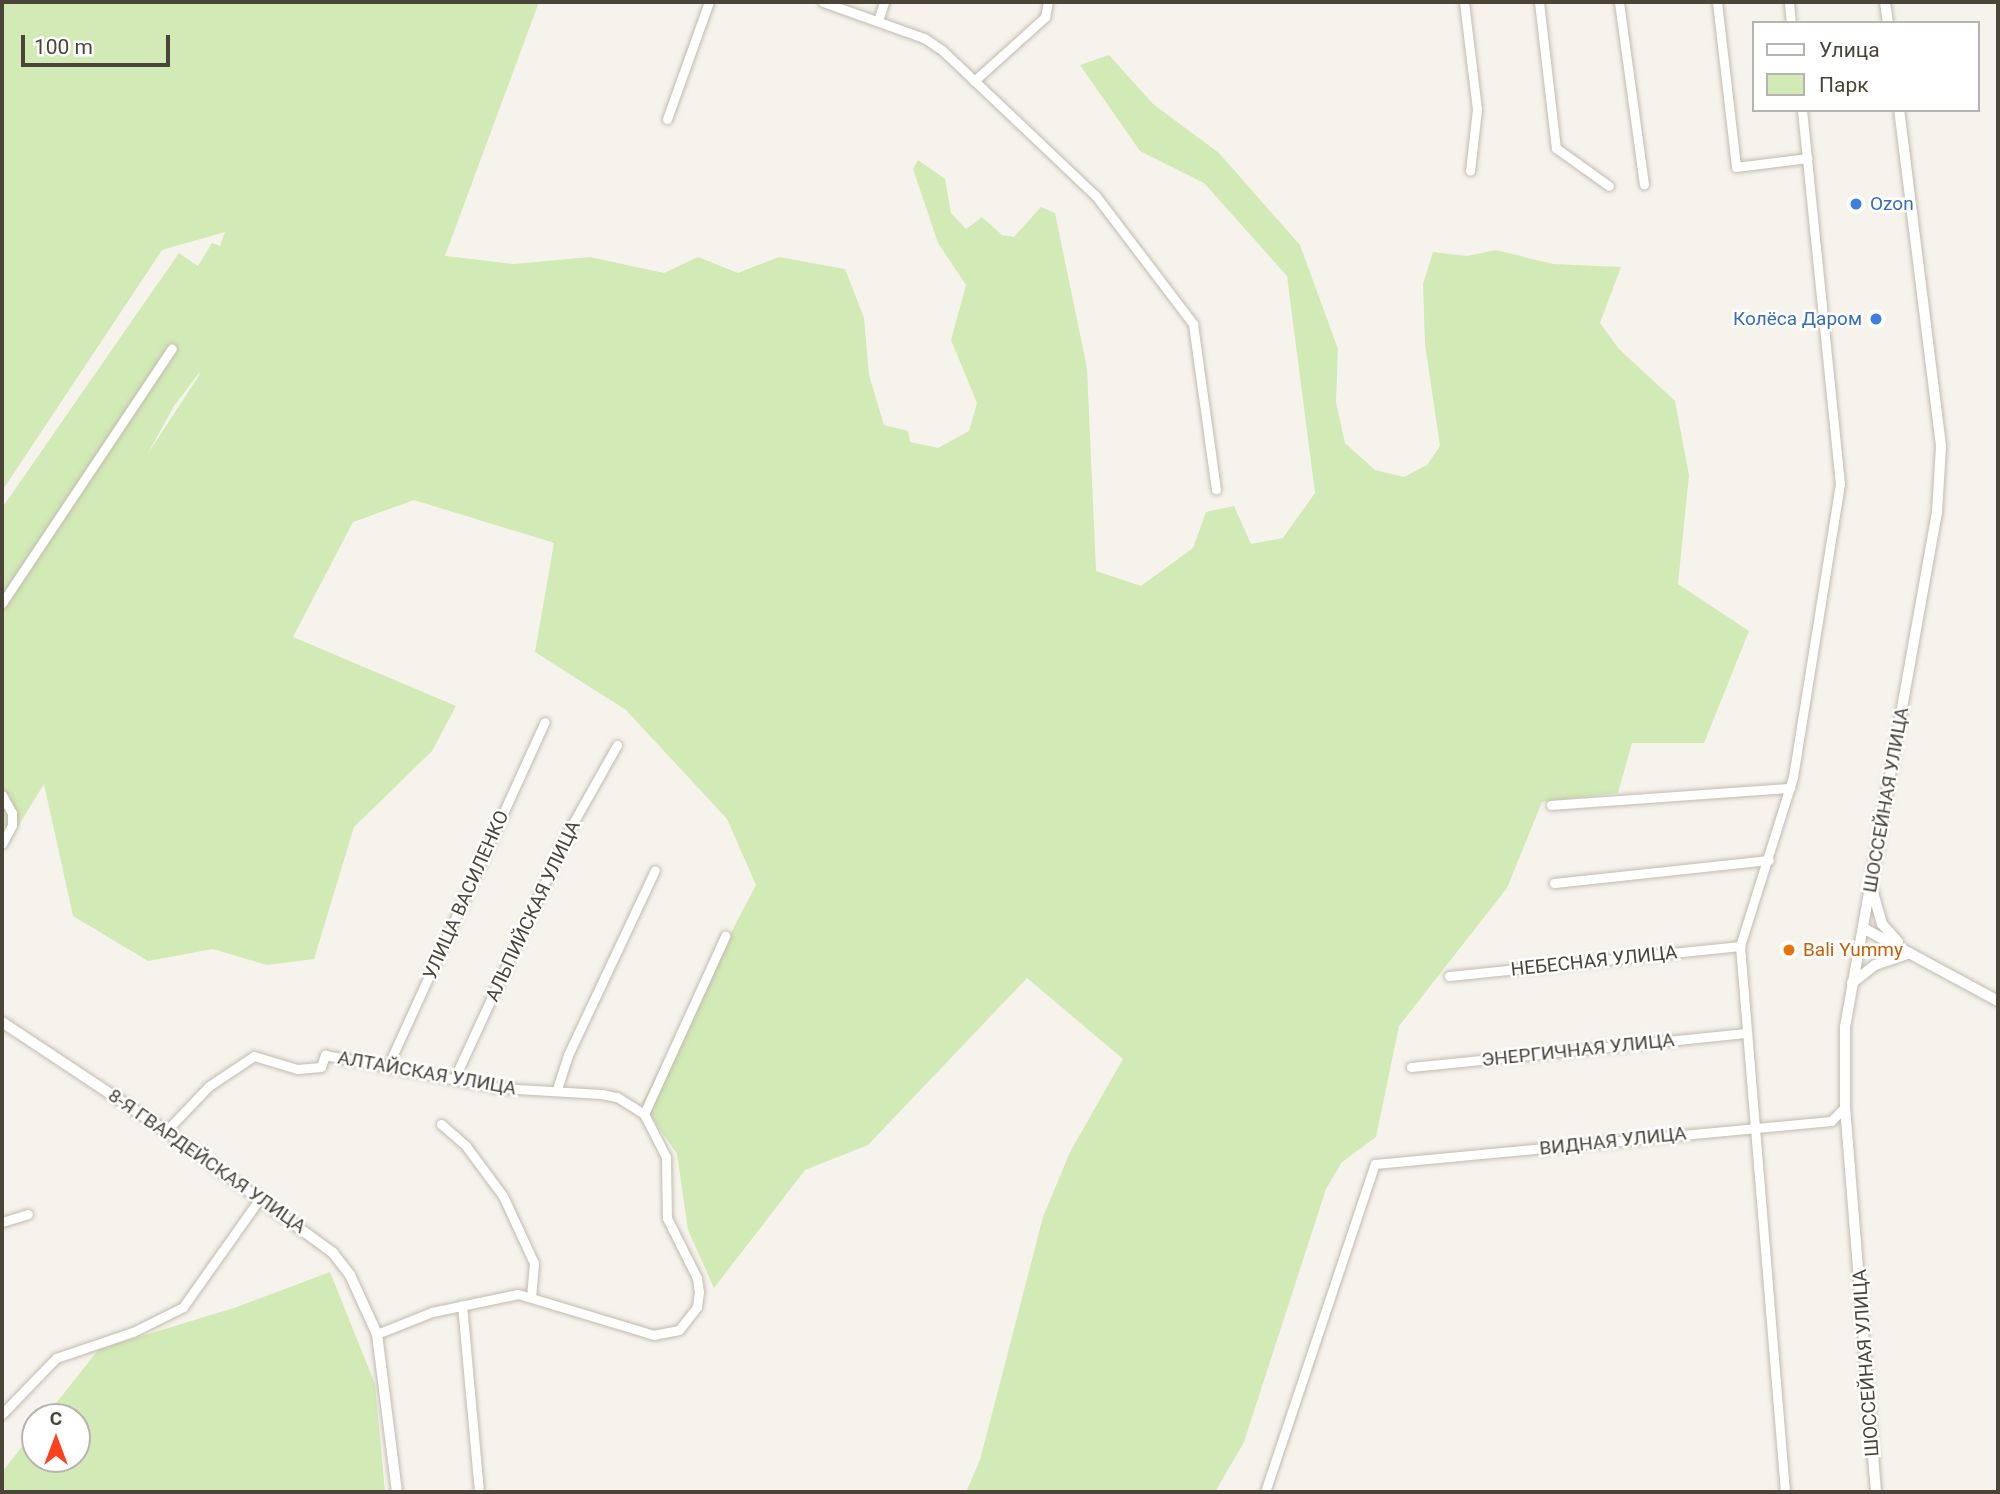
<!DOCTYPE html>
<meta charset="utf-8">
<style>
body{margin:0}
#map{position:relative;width:2000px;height:1494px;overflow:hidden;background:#f6f3ec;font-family:Roboto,sans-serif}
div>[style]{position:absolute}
.green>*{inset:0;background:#d2eab5}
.roads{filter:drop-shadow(0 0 2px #c2bbae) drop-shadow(0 0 2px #c2bbae)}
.minor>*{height:9px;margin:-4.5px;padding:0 4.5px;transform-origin:4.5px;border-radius:4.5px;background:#fff}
.tertiary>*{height:10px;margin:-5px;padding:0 5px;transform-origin:5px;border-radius:5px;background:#fff}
.dots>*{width:19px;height:19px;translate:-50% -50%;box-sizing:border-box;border:4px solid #fff;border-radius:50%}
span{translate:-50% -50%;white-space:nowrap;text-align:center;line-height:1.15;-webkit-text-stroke:5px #fff;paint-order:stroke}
.shop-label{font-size:19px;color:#366cbe}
.left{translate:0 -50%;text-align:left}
.right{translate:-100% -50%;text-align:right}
.street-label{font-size:19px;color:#4b4439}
.food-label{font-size:19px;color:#c56008}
.frame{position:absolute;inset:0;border:4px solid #4b4439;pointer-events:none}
.legend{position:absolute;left:1752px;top:21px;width:228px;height:91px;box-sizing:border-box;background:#fff;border:2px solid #b7b4b0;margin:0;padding:9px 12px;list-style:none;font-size:21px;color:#4b4439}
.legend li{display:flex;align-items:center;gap:14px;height:35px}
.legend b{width:35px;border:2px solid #b7b4b0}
.north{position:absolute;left:21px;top:1403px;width:70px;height:70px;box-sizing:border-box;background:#fff;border:2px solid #b7b4b0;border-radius:50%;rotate:0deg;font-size:19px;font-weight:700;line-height:28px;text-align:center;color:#4b4439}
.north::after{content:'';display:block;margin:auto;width:24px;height:32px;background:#fc3f1d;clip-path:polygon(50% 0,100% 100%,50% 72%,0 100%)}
.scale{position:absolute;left:21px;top:35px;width:149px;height:32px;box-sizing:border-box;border:4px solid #4b4439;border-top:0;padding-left:9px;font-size:21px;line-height:24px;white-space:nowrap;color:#4b4439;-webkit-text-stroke:5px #fff;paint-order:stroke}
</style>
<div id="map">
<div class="green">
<div style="clip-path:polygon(evenodd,2px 2px,539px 2px,445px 256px,514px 264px,590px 257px,664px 273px,698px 257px,738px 273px,779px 257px,845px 269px,864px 318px,869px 375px,884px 425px,908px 431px,910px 442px,938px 448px,969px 431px,977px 403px,951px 340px,966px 285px,938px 243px,913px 169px,918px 160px,945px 179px,951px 213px,966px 229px,982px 217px,1002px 235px,1014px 237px,1041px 207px,1055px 213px,1087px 368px,1096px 571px,1141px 586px,1193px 548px,1206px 512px,1234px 506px,1251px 544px,1283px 538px,1315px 493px,1287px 276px,1204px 183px,1140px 151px,1080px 65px,1109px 55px,1153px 104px,1219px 153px,1300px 245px,1338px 349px,1336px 402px,1345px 443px,1375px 470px,1404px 477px,1427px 465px,1440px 446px,1425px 344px,1423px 284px,1433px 252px,1467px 256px,1496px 250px,1553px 264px,1621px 267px,1600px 323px,1619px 349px,1675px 401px,1689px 475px,1678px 584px,1749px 631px,1704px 743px,1632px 743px,1618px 793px,1542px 802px,1507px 888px,1399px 1026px,1376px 1137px,1342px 1162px,1326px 1189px,1244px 1442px,1215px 1492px,966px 1492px,980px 1460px,1043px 1217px,1070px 1152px,1123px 1059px,1027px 978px,868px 1145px,805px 1170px,714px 1288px,688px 1230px,677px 1154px,642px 1103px,756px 885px,727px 819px,626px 710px,535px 652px,554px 543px,414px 500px,353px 522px,293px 637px,456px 706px,432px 751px,354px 827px,314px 959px,267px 965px,213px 949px,148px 961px,73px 916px,44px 784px,12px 836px,2px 823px,2px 508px,179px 253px,198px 266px,212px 243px,220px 246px,225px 232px,162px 250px,2px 491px,2px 2px,199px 373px,200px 374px,147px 455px,174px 406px,199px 373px)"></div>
<div style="clip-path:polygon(330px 1272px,375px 1384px,385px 1492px,2px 1492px,2px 1472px,35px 1430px,35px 1459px,77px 1459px,77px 1417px,45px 1417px,99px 1349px,234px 1308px)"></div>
</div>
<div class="roads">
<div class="minor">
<div style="left:823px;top:2px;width:107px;rotate:19.6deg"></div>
<div style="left:924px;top:38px;width:22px;rotate:34deg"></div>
<div style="left:942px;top:50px;width:212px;rotate:43.5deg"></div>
<div style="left:1096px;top:196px;width:161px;rotate:52.8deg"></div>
<div style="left:1193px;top:324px;width:167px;rotate:82.1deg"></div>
<div style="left:1464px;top:2px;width:108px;rotate:83.1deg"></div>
<div style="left:1477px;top:109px;width:62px;rotate:96.4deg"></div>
<div style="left:1539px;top:2px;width:147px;rotate:83.4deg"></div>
<div style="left:1556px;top:148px;width:65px;rotate:35.6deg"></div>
<div style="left:1619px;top:2px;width:184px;rotate:82.2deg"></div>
<div style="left:1717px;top:2px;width:166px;rotate:83.4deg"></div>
<div style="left:1736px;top:167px;width:72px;rotate:-7.2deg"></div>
<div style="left:1789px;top:2px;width:21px;rotate:85deg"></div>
<div style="left:878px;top:21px;width:20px;rotate:-72deg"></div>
<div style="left:974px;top:81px;width:96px;rotate:-42deg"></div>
<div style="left:1045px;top:17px;width:15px;rotate:-79deg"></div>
<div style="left:667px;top:119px;width:124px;rotate:-70.3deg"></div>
<div style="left:2px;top:603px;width:306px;rotate:-56.3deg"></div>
<div style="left:2px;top:795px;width:21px;rotate:61deg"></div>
<div style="left:12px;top:813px;width:12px;rotate:90deg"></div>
<div style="left:12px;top:825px;width:21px;rotate:118deg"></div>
<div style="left:1551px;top:805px;width:240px;rotate:-4.1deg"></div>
<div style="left:1554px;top:883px;width:216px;rotate:-6.1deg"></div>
<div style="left:1449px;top:976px;width:293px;rotate:-5.9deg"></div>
<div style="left:1411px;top:1067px;width:337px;rotate:-5.8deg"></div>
<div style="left:387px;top:1068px;width:380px;rotate:-65.5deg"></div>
<div style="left:454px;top:1079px;width:272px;rotate:-65.2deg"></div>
<div style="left:568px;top:832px;width:100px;rotate:-60.6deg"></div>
<div style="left:557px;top:1089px;width:36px;rotate:-72deg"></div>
<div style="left:568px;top:1055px;width:204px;rotate:-64.8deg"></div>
<div style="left:644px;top:1114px;width:196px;rotate:-65.5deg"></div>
<div style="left:441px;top:1124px;width:33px;rotate:41deg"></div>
<div style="left:466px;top:1146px;width:62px;rotate:53.5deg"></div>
<div style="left:503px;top:1196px;width:74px;rotate:65.2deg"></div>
<div style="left:534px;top:1263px;width:32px;rotate:95deg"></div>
<div style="left:166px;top:1131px;width:62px;rotate:-46.3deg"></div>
<div style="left:209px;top:1086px;width:54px;rotate:-33.7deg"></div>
<div style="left:254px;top:1056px;width:45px;rotate:16.8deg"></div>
<div style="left:297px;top:1069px;width:24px;rotate:-5deg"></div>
<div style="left:321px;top:1067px;width:13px;rotate:-72deg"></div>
<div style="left:325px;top:1055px;width:178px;rotate:10.7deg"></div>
<div style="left:500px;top:1088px;width:101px;rotate:3.4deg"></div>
<div style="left:601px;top:1094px;width:16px;rotate:11deg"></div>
<div style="left:617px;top:1097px;width:32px;rotate:32deg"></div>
<div style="left:644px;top:1114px;width:48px;rotate:62.9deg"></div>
<div style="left:666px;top:1157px;width:61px;rotate:89.1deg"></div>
<div style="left:667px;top:1218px;width:67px;rotate:63.4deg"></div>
<div style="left:697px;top:1278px;width:14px;rotate:82deg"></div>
<div style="left:699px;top:1292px;width:15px;rotate:98deg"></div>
<div style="left:697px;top:1307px;width:29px;rotate:128deg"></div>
<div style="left:679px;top:1330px;width:25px;rotate:169deg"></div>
<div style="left:654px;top:1335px;width:142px;rotate:-163.2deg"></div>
<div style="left:518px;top:1294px;width:88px;rotate:168.2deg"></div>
<div style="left:432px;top:1312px;width:59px;rotate:158.2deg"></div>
<div style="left:2px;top:1222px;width:27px;rotate:-17deg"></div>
<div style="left:462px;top:1305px;width:188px;rotate:84.8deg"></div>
<div style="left:2px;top:1414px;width:78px;rotate:-46deg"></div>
<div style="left:56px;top:1358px;width:81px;rotate:-18.7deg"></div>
<div style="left:133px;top:1332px;width:56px;rotate:-26.6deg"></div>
<div style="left:183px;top:1307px;width:135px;rotate:-54.7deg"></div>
<div style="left:1265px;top:1492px;width:346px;rotate:-71.5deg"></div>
<div style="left:1375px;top:1164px;width:458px;rotate:-5.4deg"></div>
<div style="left:1831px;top:1121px;width:20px;rotate:-45deg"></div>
<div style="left:1785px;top:1492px;width:548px;rotate:-94.71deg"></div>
<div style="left:1740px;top:946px;width:177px;rotate:-72.6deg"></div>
<div style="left:1793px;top:777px;width:297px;rotate:-80.9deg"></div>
<div style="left:1840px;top:484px;width:376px;rotate:-95.8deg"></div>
</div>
<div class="tertiary">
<div style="left:1885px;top:2px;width:21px;rotate:82deg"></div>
<div style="left:1872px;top:889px;width:36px;rotate:74deg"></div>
<div style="left:1882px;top:924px;width:24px;rotate:48deg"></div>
<div style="left:1863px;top:928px;width:153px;rotate:28.4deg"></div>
<div style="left:1852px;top:983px;width:29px;rotate:-38deg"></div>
<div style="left:1875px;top:965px;width:37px;rotate:-19deg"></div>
<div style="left:2px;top:1022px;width:197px;rotate:33.6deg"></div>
<div style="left:166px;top:1131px;width:207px;rotate:36.1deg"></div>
<div style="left:333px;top:1253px;width:28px;rotate:52deg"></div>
<div style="left:350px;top:1275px;width:65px;rotate:65.4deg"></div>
<div style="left:377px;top:1334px;width:159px;rotate:82.8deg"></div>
<div style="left:1876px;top:1492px;width:386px;rotate:-94.6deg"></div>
<div style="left:1845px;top:1107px;width:80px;rotate:-90deg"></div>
<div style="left:1845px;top:1027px;width:523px;rotate:-79.87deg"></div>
<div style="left:1937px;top:512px;width:66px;rotate:-86.5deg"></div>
<div style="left:1941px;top:446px;width:339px;rotate:-97.1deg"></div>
</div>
</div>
<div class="dots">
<div style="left:1856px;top:204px;background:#3f7fe0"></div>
<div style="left:1876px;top:319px;background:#3f7fe0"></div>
<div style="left:1789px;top:950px;background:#e8710a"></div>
</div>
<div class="shop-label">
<span class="left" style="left:1870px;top:204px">Ozon</span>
<span class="right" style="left:1862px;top:319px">Колёса Даром</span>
</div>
<div class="street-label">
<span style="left:1886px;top:800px;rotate:-80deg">ШОССЕЙНАЯ УЛИЦА</span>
<span style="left:466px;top:895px;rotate:-66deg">УЛИЦА ВАСИЛЕНКО</span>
<span style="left:533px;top:911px;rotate:-65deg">АЛЬПИЙСКАЯ УЛИЦА</span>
<span style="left:1594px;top:961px;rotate:-6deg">НЕБЕСНАЯ УЛИЦА</span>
<span style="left:1578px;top:1050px;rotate:-6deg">ЭНЕРГИЧНАЯ УЛИЦА</span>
<span style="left:427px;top:1073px;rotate:10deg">АЛТАЙСКАЯ УЛИЦА</span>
<span style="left:1613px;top:1141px;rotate:-6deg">ВИДНАЯ УЛИЦА</span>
<span style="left:207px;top:1161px;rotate:35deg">8-Я ГВАРДЕЙСКАЯ УЛИЦА</span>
<span style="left:1866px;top:1363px;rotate:-94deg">ШОССЕЙНАЯ УЛИЦА</span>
</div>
<div class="food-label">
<span class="left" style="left:1803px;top:950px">Bali Yummy</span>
</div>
<div class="frame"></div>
<ul class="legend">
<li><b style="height:9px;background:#fff"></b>Улица</li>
<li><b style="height:19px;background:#d2eab5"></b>Парк</li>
</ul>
<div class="north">С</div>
<div class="scale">100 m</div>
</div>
